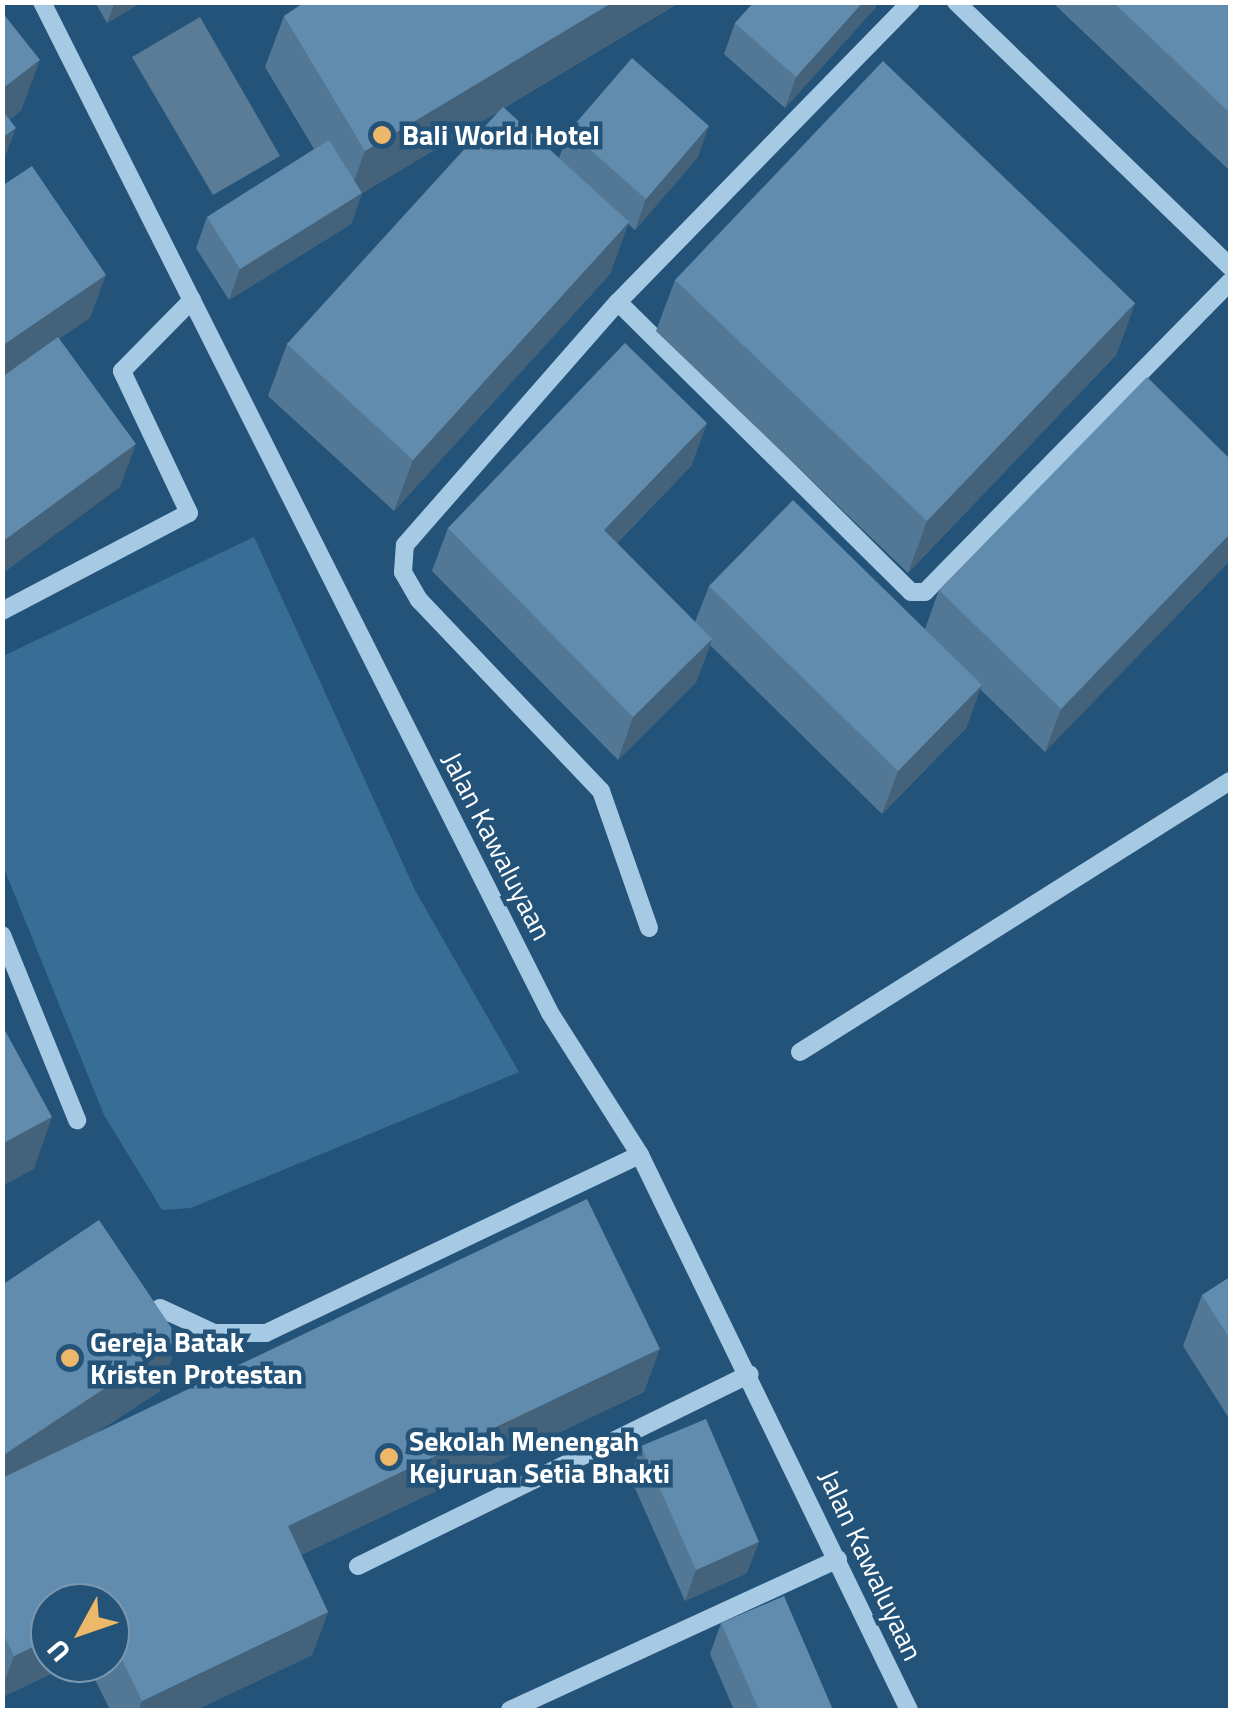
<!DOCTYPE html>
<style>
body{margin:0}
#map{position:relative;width:1233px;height:1713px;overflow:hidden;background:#245379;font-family:"Titillium Web",sans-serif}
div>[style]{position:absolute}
.green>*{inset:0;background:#386d96}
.water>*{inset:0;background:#5a7c97}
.minor>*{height:18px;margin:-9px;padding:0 9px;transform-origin:9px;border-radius:9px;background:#a6c9e4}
.wall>*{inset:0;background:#537895}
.shaded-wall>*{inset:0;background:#446279}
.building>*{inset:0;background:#618cad}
.dots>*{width:28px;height:28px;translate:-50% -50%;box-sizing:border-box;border:5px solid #245379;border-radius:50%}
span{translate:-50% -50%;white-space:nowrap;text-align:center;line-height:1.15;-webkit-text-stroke:9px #245379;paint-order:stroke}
.poi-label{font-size:28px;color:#fff;font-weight:700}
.left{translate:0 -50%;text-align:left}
.street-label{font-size:28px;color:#fff}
.frame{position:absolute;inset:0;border:5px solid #fff;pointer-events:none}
.north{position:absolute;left:30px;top:1583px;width:100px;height:100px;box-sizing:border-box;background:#245379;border:2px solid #7c98af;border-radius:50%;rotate:230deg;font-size:28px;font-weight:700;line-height:40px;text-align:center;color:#fff}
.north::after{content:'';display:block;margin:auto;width:35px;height:45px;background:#eeb86b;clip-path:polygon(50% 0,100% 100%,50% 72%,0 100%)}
</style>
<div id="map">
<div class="green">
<div style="clip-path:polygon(254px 537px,416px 892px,519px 1072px,191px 1208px,162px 1210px,104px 1115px,3px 866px,3px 656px)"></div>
</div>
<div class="water">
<div style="clip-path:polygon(200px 17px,280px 156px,213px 195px,132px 57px)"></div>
</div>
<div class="minor">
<div style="left:42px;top:2px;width:1131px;rotate:63.32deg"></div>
<div style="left:550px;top:1013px;width:168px;rotate:57.6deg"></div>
<div style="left:640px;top:1155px;width:617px;rotate:64.14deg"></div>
<div style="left:956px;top:2px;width:381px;rotate:44deg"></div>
<div style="left:618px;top:302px;width:412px;rotate:44.7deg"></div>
<div style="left:911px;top:592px;width:14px"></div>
<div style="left:925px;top:592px;width:435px;rotate:-45.5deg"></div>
<div style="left:2px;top:611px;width:211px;rotate:-27.7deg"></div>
<div style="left:189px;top:513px;width:157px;rotate:-115.3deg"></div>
<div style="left:122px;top:371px;width:100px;rotate:-45.4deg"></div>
<div style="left:649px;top:928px;width:145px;rotate:-109.3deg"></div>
<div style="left:601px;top:791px;width:264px;rotate:-133.6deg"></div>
<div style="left:419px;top:600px;width:32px;rotate:-120deg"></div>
<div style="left:403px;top:572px;width:27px;rotate:-86deg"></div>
<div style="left:405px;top:545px;width:323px;rotate:-48.8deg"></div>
<div style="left:618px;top:302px;width:419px;rotate:-45.7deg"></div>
<div style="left:2px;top:935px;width:200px;rotate:67.9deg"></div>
<div style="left:800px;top:1052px;width:508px;rotate:-32.22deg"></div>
<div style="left:160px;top:1308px;width:60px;rotate:24.8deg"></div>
<div style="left:214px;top:1333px;width:52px"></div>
<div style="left:266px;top:1333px;width:414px;rotate:-25.5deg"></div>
<div style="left:358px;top:1566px;width:436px;rotate:-26.1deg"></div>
<div style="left:510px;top:1710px;width:361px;rotate:-24.7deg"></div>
</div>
<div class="wall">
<div style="clip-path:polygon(95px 2px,142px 2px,107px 23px)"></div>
<div style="clip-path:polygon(305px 2px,677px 2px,677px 4px,504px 108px,559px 158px,569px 131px,698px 157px,635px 230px,628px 224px,610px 274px,394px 511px,268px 396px,287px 344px,498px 112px,362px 193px,351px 224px,229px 300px,196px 248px,207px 217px,314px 149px,265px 67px,284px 16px)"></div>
<div style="clip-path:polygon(754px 2px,877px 2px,875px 8px,785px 108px,724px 54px,735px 23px)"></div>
<div style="clip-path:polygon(1052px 2px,1230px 2px,1230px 171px)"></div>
<div style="clip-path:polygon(675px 280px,1135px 303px,1116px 355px,908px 573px,656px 331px)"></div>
<div style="clip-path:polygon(707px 423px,691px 466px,617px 543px,695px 622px,709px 586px,925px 629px,939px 590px,1230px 459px,1045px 752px,980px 689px,966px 728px,882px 814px,710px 645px,696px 682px,618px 760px,432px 571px,448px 528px)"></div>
<div style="clip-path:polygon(1230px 1277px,1230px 1420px,1183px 1346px,1202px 1295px)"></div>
<div style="clip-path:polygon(2px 1285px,160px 1391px,97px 1432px,644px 1392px,301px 1555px,328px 1612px,312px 1655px,196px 1710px,110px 1710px,87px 1663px,110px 1663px,110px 1603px,50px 1663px,74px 1663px,2px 1697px)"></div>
<div style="clip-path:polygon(641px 1446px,747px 1573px,685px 1601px,630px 1477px)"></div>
<div style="clip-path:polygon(721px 1623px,833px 1710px,734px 1710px,710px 1654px)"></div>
</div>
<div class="shaded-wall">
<div style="clip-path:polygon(115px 2px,142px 2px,107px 23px)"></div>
<div style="clip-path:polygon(613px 2px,677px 2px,677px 4px,346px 203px,365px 151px)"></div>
<div style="clip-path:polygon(863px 2px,877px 2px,875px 8px,785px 108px,796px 77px)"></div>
<div style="clip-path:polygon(40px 60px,21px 111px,2px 126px,2px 89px)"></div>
<div style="clip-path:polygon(709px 126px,698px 157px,635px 230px,646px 199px)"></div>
<div style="clip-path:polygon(16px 128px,2px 165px,2px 138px)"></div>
<div style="clip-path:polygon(362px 193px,351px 224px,229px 300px,240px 269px)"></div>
<div style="clip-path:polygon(629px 222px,610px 274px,394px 511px,413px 460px)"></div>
<div style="clip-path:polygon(106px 275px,90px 318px,2px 378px,2px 346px)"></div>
<div style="clip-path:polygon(1135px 303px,1116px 355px,908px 573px,927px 521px)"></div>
<div style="clip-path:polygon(707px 423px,691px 466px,588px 572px,604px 530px)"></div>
<div style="clip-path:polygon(136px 444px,120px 487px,2px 574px,2px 542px)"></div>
<div style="clip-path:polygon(1230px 534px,1230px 561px,1045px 752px,1061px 709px)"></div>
<div style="clip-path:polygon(712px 639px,696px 682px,618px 760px,633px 717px)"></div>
<div style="clip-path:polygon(982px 685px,966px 728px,882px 814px,898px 771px)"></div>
<div style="clip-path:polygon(52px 1117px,34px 1169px,2px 1186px,2px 1144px)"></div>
<div style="clip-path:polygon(179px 1339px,160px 1391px,2px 1495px,2px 1456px)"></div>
<div style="clip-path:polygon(660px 1349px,644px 1392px,272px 1569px,288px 1526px)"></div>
<div style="clip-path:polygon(759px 1542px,747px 1573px,685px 1601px,696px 1570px)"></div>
<div style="clip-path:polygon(328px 1612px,312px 1655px,196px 1710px,138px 1710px,142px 1701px)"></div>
<div style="clip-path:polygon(50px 1639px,50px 1663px,74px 1663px,2px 1697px,2px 1688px,14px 1656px)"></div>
</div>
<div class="building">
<div style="clip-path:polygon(305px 2px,613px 2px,365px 151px,284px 16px)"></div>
<div style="clip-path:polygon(754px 2px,863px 2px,796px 77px,735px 23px)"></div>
<div style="clip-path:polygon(1113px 2px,1230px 2px,1230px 113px)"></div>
<div style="clip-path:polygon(2px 12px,40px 60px,2px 89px)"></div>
<div style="clip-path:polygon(632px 58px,709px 126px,646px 199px,569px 131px)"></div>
<div style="clip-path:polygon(883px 61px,1135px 303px,927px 521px,675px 280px)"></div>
<div style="clip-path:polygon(503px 107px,629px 222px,413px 460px,287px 344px)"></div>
<div style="clip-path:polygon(2px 110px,16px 128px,2px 138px)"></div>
<div style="clip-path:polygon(329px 140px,362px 193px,240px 269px,207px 217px)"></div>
<div style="clip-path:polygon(32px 166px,106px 275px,2px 346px,2px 186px)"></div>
<div style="clip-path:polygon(58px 337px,136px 444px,2px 542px,2px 377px)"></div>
<div style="clip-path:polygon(625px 343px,707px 423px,604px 530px,712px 639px,633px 717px,448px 528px)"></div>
<div style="clip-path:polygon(1147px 377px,1230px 459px,1230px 534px,1061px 709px,939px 590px)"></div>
<div style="clip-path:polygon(793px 500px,982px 685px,898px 771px,709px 586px)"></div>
<div style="clip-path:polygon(2px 1025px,52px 1117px,2px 1144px)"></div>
<div style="clip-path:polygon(587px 1199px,660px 1349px,288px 1526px,328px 1612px,142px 1701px,110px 1635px,110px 1603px,50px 1603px,50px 1639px,14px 1656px,2px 1631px,2px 1478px)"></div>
<div style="clip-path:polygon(99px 1220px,179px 1339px,2px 1456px,2px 1285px)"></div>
<div style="clip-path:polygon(1230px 1277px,1230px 1339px,1202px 1295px)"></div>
<div style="clip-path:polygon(706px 1419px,759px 1542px,696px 1570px,641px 1446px)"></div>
<div style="clip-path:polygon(784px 1596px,833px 1710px,759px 1710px,721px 1623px)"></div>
</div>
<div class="dots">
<div style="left:382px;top:135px;background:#eeb86b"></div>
<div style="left:70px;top:1358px;background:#eeb86b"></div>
<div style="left:389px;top:1457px;background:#eeb86b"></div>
</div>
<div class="poi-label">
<span class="left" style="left:402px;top:135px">Bali World Hotel</span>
<span class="left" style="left:90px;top:1358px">Gereja Batak<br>Kristen Protestan</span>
<span class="left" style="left:409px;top:1457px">Sekolah Menengah<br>Kejuruan Setia Bhakti</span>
</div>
<div class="street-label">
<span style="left:497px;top:846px;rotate:63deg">Jalan Kawaluyaan</span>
<span style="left:871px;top:1565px;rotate:65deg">Jalan Kawaluyaan</span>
</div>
<div class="frame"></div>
<div class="north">U</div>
</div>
